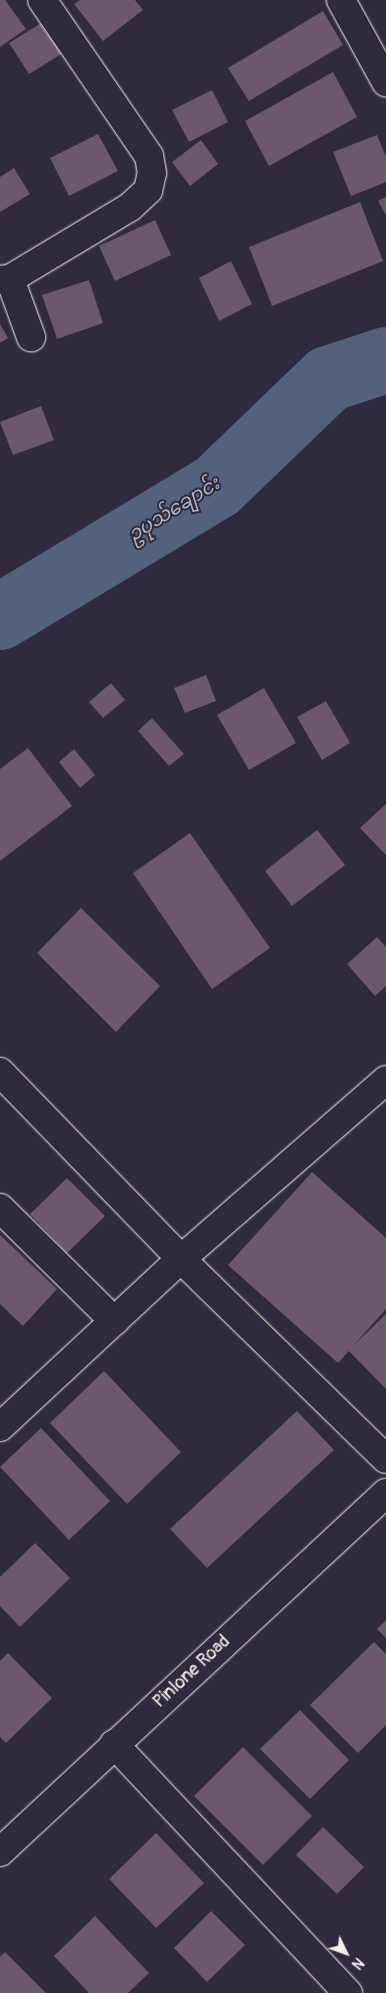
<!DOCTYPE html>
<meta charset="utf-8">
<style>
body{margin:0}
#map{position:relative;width:386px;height:1993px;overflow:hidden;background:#2f2a3d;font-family:Pangolin,"Noto Sans Myanmar",sans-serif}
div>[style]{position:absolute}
.river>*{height:66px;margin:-33px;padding:0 33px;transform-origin:33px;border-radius:33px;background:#52627c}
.building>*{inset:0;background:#6c576d}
.roads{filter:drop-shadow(0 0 1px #f4f1e8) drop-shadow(0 0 1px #f4f1e8)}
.minor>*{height:28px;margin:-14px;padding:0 14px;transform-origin:14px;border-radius:14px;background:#2f2a3d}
span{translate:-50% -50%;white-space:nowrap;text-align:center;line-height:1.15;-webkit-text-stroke:4px #2f2a3d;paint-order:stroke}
.street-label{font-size:18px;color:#f4f1e8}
.water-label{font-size:19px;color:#b3b8bd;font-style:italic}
.north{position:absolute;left:321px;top:1928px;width:50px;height:50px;-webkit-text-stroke:4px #2f2a3d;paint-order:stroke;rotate:132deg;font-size:14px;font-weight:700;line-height:20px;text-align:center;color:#f4f1e8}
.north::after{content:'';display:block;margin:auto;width:18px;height:22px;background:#f4f1e8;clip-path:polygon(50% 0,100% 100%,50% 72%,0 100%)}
</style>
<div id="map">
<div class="river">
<div style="left:0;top:617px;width:253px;rotate:-31.1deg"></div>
<div style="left:217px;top:486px;width:154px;rotate:-43.9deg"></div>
<div style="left:328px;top:379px;width:61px;rotate:-18.1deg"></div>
</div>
<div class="building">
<div style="clip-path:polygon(0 0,5px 0,26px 29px,0 47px)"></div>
<div style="clip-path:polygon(80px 0,135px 0,143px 10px,103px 41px,74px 4px)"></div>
<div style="clip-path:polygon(323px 11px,343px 45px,249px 101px,228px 68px)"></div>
<div style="clip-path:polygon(43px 22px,63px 53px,29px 74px,9px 43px)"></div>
<div style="clip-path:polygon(333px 72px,357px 117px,269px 166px,245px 121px)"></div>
<div style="clip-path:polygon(212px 90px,228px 122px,189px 142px,172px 110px)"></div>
<div style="clip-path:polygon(98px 134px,118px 171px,69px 196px,50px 158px)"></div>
<div style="clip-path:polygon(377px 135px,386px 157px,386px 182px,351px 196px,333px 152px)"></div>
<div style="clip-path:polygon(201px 140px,218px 164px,190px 186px,172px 162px)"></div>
<div style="clip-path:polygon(14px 168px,30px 194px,0 212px,0 177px)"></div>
<div style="clip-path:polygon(386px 197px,386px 215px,378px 201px)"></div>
<div style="clip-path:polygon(360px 202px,383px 261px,272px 306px,249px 247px)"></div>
<div style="clip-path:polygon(155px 220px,171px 255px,115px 281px,99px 246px)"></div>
<div style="clip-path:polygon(231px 261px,252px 304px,219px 321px,199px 278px)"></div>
<div style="clip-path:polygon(89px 280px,103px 323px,57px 339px,42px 295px)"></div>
<div style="clip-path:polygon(0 324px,8px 338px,0 343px)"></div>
<div style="clip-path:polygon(41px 406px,54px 440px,13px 455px,0 422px)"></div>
<div style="clip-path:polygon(206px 675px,216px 701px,185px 713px,174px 688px)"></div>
<div style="clip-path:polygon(111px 683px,125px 700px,103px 718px,89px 702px)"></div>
<div style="clip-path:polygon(264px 688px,296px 743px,249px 770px,217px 715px)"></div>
<div style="clip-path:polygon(326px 701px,350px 743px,322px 760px,297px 717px)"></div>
<div style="clip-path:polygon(152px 718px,184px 754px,169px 766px,138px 731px)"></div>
<div style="clip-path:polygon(28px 748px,72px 806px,0 861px,0 769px)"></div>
<div style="clip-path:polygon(74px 749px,95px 775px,80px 788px,59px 762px)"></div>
<div style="clip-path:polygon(386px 804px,386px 855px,360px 828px)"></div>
<div style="clip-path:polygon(317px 830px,345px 865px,292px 906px,265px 871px)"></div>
<div style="clip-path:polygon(190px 833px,270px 948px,212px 989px,133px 873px)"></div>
<div style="clip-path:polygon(81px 908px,160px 986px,116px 1032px,37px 953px)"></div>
<div style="clip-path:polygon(377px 937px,386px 947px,386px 986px,375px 996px,347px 964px)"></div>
<div style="clip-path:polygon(312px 1172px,386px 1238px,386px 1309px,354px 1345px,386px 1314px,386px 1389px,349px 1351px,338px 1363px,228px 1265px)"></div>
<div style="clip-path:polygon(67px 1178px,105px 1216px,67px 1253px,30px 1214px)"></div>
<div style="clip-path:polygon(0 1235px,57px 1289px,23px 1326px,0 1304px)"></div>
<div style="clip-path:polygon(104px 1371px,181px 1452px,127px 1504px,50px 1423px)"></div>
<div style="clip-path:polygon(297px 1411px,334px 1450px,207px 1568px,170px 1529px)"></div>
<div style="clip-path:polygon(41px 1428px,110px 1501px,69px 1540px,0 1467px)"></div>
<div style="clip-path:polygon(35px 1543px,70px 1578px,20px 1627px,0 1606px,0 1577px)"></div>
<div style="clip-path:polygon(386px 1620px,386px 1638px,377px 1629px)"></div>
<div style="clip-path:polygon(374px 1642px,386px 1654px,386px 1725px,358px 1753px,310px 1705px)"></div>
<div style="clip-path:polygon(8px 1653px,52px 1698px,6px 1743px,0 1737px,0 1661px)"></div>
<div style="clip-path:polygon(300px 1710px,349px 1760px,310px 1799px,260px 1749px)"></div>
<div style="clip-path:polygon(243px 1747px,312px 1816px,263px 1865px,194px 1796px)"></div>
<div style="clip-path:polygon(323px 1827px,364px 1867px,337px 1894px,296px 1855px)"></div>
<div style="clip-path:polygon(156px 1833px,204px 1883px,156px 1928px,109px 1879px)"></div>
<div style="clip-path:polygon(211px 1911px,245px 1945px,207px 1982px,174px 1948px)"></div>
<div style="clip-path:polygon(95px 1916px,149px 1973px,128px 1993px,89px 1993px,54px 1956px)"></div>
<div style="clip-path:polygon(5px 1952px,46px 1993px,0 1993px,0 1957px)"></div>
</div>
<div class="roads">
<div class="minor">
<div style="left:341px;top:0;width:94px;rotate:61.2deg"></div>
<div style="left:10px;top:279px;width:140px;rotate:-31deg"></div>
<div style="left:130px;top:207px;width:25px;rotate:-43deg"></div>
<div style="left:148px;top:190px;width:17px;rotate:-77deg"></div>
<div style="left:152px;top:173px;width:17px;rotate:-100deg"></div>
<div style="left:149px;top:156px;width:189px;rotate:-124.4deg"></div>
<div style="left:0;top:280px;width:10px;rotate:-6deg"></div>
<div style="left:10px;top:279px;width:62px;rotate:70.1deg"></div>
<div style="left:0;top:1072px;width:260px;rotate:45.9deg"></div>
<div style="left:181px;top:1259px;width:286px;rotate:44.3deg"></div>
<div style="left:0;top:1208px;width:161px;rotate:44.7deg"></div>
<div style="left:0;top:1427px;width:247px;rotate:-42.9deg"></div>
<div style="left:181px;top:1259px;width:272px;rotate:-41.1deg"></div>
<div style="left:114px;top:1744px;width:342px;rotate:46.8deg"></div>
<div style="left:0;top:1852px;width:527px;rotate:-42.92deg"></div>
</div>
</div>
<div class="street-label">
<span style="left:192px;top:1672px;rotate:-43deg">Pinlone Road</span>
</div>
<div class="water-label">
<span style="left:174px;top:510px;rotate:-32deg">ဥပုသ်ချောင်း</span>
</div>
<div class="north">N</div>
</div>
